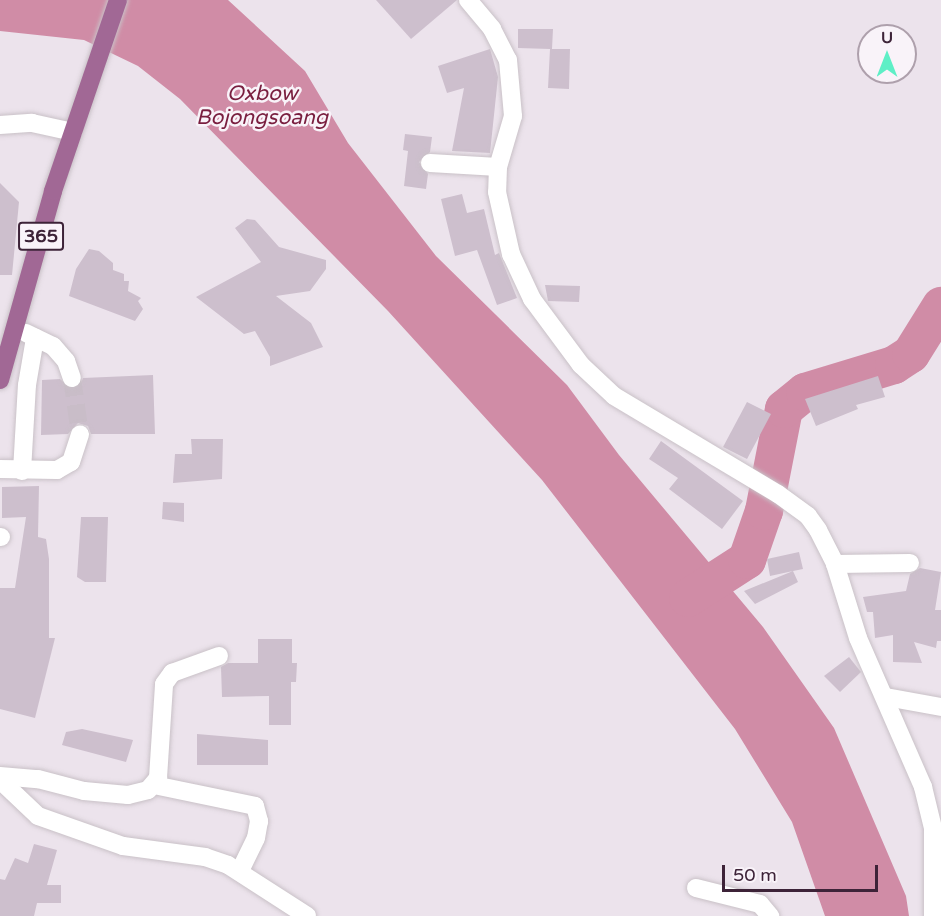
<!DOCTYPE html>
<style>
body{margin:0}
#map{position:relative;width:941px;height:916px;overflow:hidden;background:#ece3ec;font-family:"Varela Round",sans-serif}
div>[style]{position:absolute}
.water>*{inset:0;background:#d08ca6}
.river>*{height:38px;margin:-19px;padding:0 19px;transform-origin:19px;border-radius:19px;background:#d08ca6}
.building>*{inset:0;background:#cdbfcd}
.minor-tunnel>*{height:18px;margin-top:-9px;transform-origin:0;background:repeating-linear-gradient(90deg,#c9bdc8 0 18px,transparent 0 27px)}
.roads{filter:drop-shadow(0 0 2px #c9c1c7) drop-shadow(0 0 2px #c9c1c7)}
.minor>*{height:18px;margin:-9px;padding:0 9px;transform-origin:9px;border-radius:9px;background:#fff}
.major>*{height:18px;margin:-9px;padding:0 9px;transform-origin:9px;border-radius:9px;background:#a16895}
span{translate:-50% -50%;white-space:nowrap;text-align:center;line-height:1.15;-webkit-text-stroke:5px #f9f3f9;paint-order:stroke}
.shield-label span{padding:2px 4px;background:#f9f3f9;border:2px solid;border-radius:4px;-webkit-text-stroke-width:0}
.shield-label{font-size:18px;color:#3d2338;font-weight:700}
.water-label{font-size:21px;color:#791e3f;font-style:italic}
.north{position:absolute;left:857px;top:24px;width:60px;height:60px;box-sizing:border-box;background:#f9f3f9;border:2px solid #aea0ac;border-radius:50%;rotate:0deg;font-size:16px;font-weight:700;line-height:24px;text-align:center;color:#3d2338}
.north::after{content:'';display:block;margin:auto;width:21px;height:27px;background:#5eefc6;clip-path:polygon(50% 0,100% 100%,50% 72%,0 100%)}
.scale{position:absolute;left:722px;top:865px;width:156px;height:27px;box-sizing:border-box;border:3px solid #3d2338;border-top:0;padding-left:8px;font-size:18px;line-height:21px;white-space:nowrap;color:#3d2338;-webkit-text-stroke:4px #f9f3f9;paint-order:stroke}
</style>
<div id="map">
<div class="water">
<div style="clip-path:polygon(0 0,228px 0,305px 71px,348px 143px,436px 256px,567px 385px,619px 455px,763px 627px,834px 728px,906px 896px,909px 916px,825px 916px,792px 822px,735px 729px,542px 480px,388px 311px,180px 99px,138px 66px,84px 40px,0 31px)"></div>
</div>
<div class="river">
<div style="left:688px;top:598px;width:70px;rotate:-32.8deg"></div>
<div style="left:747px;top:560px;width:52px;rotate:-70.9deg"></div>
<div style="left:764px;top:511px;width:104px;rotate:-78.9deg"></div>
<div style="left:784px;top:409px;width:27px;rotate:-39deg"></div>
<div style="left:805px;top:392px;width:93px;rotate:-16.9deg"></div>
<div style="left:894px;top:365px;width:20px;rotate:-33deg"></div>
<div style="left:911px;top:354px;width:57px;rotate:-58deg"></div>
</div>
<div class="building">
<div style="clip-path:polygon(376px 0,457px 0,411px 39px)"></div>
<div style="clip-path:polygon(518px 29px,553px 29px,552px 49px,570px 49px,569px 89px,548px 88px,550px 49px,518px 48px)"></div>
<div style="clip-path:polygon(490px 49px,498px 77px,490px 153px,452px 151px,464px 88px,447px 93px,438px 66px)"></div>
<div style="clip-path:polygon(405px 134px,432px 137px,430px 152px,419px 162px,428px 174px,426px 189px,404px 186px,408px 151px,403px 150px)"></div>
<div style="clip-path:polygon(0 183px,19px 202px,12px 275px,0 275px)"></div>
<div style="clip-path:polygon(462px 194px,467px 213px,484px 209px,495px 255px,499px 253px,517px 298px,497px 305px,477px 250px,455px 256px,441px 199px)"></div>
<div style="clip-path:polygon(247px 219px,255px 220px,279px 247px,326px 260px,326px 269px,310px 291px,276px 296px,311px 323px,323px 347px,270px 366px,270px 357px,255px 331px,244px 334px,196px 297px,261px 262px,235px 228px)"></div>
<div style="clip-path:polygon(89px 249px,99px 251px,113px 263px,113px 270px,124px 274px,124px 281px,129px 281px,128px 291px,141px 298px,138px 301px,143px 309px,135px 321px,69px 296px,76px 269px)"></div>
<div style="clip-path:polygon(545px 285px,580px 286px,579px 302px,548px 301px)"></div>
<div style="clip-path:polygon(153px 375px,155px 434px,91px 434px,88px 426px,78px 423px,68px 434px,41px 435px,42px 380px,60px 379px,71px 389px,80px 386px,83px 378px)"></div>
<div style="clip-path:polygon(878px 376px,885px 397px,856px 405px,858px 409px,816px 426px,805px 399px)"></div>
<div style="clip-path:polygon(747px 402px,771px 414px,747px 459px,723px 447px)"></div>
<div style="clip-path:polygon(191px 439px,223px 439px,222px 479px,173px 483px,175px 454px,192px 454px)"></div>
<div style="clip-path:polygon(661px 441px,743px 501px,722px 529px,669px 489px,678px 478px,649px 459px)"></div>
<div style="clip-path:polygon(39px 486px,38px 537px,46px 539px,49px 559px,49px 638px,55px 638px,35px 718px,0 709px,0 588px,15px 588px,26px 517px,2px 518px,2px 487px)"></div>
<div style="clip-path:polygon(163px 502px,184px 503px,184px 522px,162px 519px)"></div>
<div style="clip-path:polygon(81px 517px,108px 517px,106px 582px,85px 582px,77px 577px)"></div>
<div style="clip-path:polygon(799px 552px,803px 569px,793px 571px,798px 582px,755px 604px,744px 591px,793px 571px,770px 576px,767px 559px)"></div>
<div style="clip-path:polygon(920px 568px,941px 572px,935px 610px,941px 610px,941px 641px,937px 641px,936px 648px,914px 642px,922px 663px,893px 662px,893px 635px,875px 638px,873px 612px,867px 612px,863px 597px,906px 591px,910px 574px)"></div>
<div style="clip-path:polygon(258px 639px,292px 639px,292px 663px,297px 663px,296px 682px,291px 682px,291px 725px,269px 725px,269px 696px,222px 697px,221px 667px,228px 663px,258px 663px)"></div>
<div style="clip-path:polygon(849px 657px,861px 672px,840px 692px,824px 676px)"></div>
<div style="clip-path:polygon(82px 729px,133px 740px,126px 762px,62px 745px,66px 732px)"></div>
<div style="clip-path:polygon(197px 734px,268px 740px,268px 765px,197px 765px)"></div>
<div style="clip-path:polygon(34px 844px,57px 850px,47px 885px,61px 885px,61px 903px,37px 903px,34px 916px,0 916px,0 879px,5px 880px,15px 858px,28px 863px)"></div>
</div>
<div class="minor-tunnel">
<div style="left:72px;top:378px;width:57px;rotate:81.9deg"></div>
</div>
<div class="roads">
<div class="minor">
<div style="left:468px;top:0;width:38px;rotate:50deg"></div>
<div style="left:492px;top:29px;width:35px;rotate:63deg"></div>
<div style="left:508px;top:60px;width:56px;rotate:84.9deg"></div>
<div style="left:513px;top:116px;width:53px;rotate:106.4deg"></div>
<div style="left:498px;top:167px;width:25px;rotate:92deg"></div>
<div style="left:497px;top:192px;width:64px;rotate:77.3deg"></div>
<div style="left:511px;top:254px;width:50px;rotate:65deg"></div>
<div style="left:532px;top:299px;width:82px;rotate:53.4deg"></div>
<div style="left:581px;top:365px;width:45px;rotate:43.2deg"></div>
<div style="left:614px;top:396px;width:191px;rotate:30.9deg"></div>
<div style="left:778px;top:494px;width:37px;rotate:36deg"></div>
<div style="left:808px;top:516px;width:17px;rotate:54deg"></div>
<div style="left:818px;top:530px;width:38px;rotate:63deg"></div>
<div style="left:835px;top:564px;width:77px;rotate:72.7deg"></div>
<div style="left:858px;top:638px;width:163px;rotate:66.4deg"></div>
<div style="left:923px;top:787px;width:42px;rotate:76.3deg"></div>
<div style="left:933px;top:828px;width:88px;rotate:90deg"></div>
<div style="left:0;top:125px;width:32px;rotate:-4deg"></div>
<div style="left:32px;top:123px;width:42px;rotate:12.4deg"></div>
<div style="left:430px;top:163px;width:68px;rotate:3.4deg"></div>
<div style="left:26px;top:333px;width:30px;rotate:26deg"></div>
<div style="left:53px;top:346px;width:20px;rotate:49deg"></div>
<div style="left:66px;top:361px;width:18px;rotate:71deg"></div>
<div style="left:0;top:469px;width:57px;rotate:1deg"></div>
<div style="left:57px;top:470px;width:16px;rotate:-30deg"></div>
<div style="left:71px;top:462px;width:29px;rotate:-72deg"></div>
<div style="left:22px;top:471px;width:86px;rotate:-86.7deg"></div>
<div style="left:27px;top:385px;width:48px;rotate:-80.3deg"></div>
<div style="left:0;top:537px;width:1px"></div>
<div style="left:835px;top:564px;width:75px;rotate:-0.8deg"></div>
<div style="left:886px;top:697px;width:56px;rotate:10.3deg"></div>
<div style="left:0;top:776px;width:38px;rotate:5deg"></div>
<div style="left:38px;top:779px;width:48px;rotate:14.6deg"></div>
<div style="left:84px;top:791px;width:44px;rotate:5.2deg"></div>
<div style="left:128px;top:795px;width:21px;rotate:-14deg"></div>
<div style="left:148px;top:790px;width:16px;rotate:-50deg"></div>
<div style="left:158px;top:778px;width:94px;rotate:-86.3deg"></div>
<div style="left:164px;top:684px;width:14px;rotate:-54deg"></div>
<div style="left:172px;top:673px;width:50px;rotate:-19.9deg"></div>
<div style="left:0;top:780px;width:52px;rotate:43.5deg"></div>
<div style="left:38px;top:816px;width:90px;rotate:19.4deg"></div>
<div style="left:123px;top:846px;width:83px;rotate:7.6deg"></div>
<div style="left:205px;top:857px;width:24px;rotate:19deg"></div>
<div style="left:228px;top:865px;width:94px;rotate:32.8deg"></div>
<div style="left:154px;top:785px;width:103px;rotate:11.7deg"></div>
<div style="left:255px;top:806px;width:16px;rotate:75deg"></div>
<div style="left:259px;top:821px;width:17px;rotate:100deg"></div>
<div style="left:256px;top:838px;width:37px;rotate:116deg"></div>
<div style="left:696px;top:888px;width:66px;rotate:14deg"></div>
<div style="left:760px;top:904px;width:16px;rotate:50deg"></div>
</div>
<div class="major">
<div style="left:0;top:380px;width:196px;rotate:-74.3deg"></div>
<div style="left:53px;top:191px;width:202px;rotate:-71.2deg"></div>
</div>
</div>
<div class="shield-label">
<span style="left:41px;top:236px">365</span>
</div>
<div class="water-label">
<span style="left:262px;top:106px">Oxbow<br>Bojongsoang</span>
</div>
<div class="north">U</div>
<div class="scale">50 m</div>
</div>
